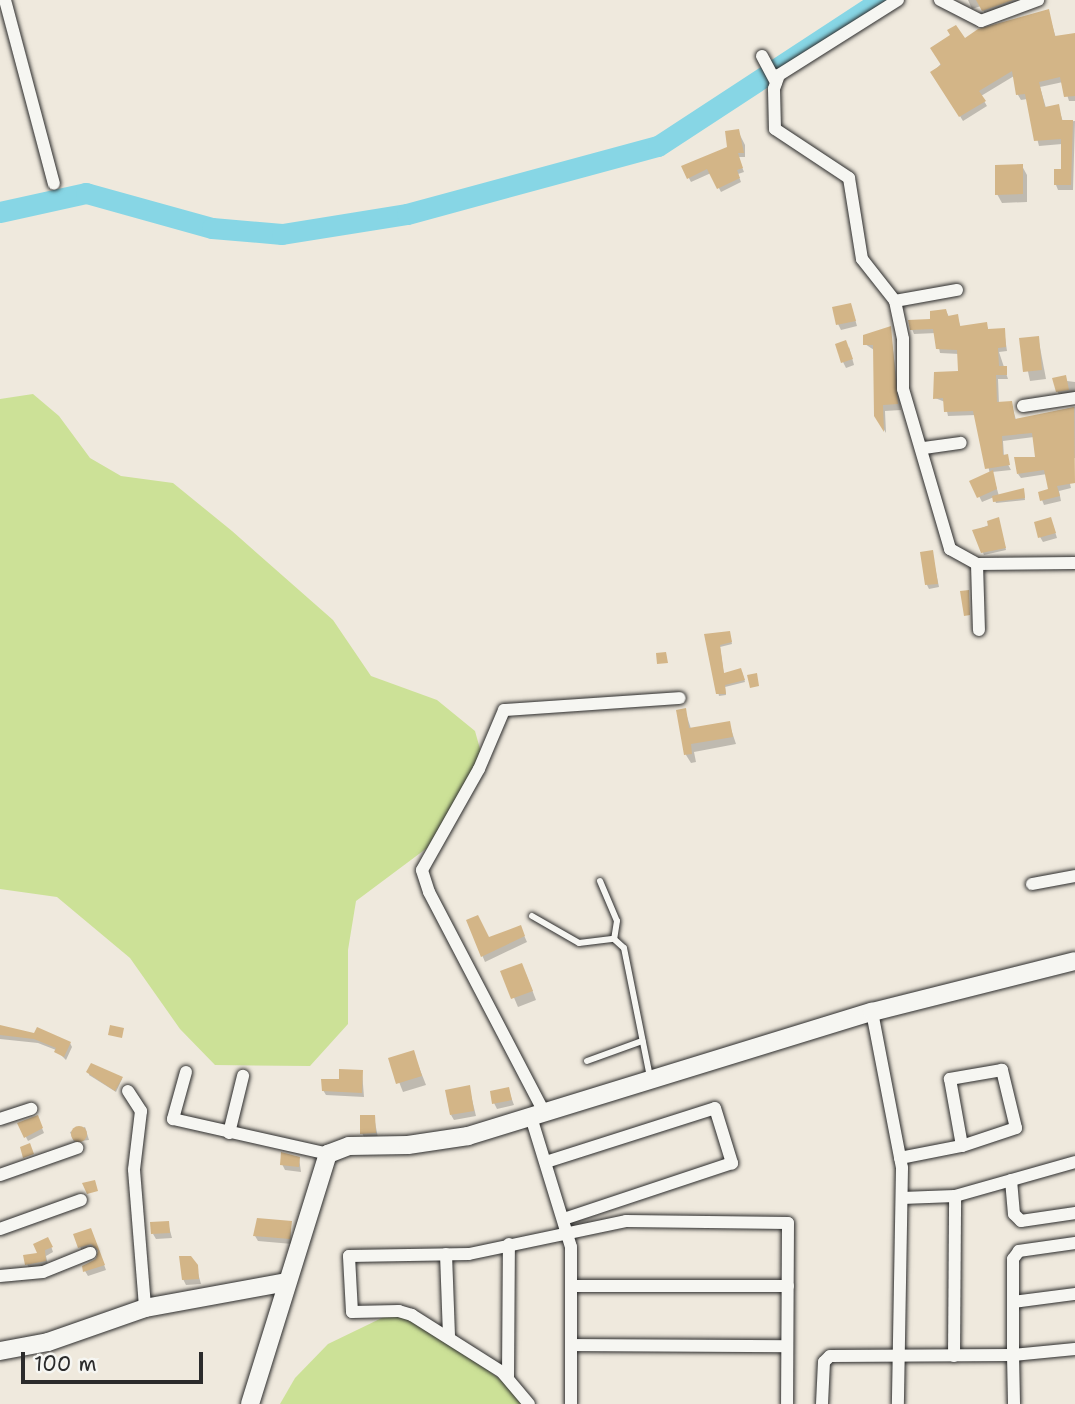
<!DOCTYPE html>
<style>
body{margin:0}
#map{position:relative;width:1075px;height:1404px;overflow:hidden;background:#efe9dd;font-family:"Shantell Sans",sans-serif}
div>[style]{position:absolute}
.green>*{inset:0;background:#cce197}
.shadow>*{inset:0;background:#0003}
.river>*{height:21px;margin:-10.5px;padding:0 10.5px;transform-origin:10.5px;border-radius:10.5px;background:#87d6e5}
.building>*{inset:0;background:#d3b587}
.round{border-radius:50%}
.roads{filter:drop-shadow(0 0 2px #2b2b2b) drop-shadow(0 0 2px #2b2b2b)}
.lane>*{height:6px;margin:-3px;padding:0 3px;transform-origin:3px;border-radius:3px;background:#f6f6f2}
.street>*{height:12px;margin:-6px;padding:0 6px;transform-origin:6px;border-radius:6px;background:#f6f6f2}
.secondary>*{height:18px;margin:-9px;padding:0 9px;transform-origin:9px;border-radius:9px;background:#f6f6f2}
span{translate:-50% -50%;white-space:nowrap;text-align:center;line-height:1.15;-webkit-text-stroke:7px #f6f6f2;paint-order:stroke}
.scale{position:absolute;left:21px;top:1352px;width:182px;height:32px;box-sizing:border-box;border:4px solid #2b2b2b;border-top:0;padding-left:9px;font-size:21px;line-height:24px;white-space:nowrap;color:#2b2b2b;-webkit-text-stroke:5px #f6f6f2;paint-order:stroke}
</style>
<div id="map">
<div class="green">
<div style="clip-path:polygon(33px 394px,59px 416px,90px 458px,121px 476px,173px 483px,232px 531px,333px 620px,371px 676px,437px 700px,475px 731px,482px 756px,427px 848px,356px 901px,348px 950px,348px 1024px,310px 1066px,215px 1065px,180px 1029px,130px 958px,57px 897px,0 889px,0 399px)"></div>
<div style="clip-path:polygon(388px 1315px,417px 1319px,534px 1404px,280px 1404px,295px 1378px,328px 1344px)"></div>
</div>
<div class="shadow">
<div style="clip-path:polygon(968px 0,1028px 0,986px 16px,981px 6px,972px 9px)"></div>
<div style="clip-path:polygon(1048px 11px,1056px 38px,1075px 34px,1075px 101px,1069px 101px,1063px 82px,1040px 87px,1046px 108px,1058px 106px,1063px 122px,1075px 121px,1073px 190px,1058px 190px,1056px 185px,1063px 170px,1062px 144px,1039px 146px,1027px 99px,1021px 100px,1018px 95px,1014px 76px,981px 96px,987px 106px,963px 121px,933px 72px,964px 40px)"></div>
<div style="clip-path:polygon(738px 131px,745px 145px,745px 157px,738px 157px,744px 172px,738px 174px,741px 182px,721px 192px,711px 173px,691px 182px,683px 167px,729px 148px)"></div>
<div style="clip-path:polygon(1022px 166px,1027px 175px,1027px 202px,1002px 203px,997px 194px)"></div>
<div style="clip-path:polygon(851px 305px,857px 326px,841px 330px,838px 324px)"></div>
<div style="clip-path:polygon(946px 311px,949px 317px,957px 316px,961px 328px,986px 324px,989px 331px,1004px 330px,1007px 351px,999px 352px,1008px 379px,998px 379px,999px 404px,1011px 402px,1016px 420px,1075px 407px,1075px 458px,1064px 460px,1071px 488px,1059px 491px,1061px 501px,1044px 505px,1042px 500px,1050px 491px,1047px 474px,1021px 478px,1018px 474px,1037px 459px,1034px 437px,1003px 441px,1004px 457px,1011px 470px,992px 472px,999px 496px,1024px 491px,1025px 500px,996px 503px,994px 497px,982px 502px,972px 482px,990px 474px,976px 415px,948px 416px,945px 402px,935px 398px,960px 373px,959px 354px,940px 353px,936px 333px,914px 334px,912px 329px)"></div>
<div style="clip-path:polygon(890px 328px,901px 410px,885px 411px,886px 433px,876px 416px,874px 350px,865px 344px)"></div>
<div style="clip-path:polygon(1038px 337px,1046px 379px,1030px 381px,1021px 339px)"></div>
<div style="clip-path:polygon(849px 347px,854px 365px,846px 368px,843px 362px)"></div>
<div style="clip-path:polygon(1067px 381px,1075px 382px,1075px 395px,1060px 396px,1057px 391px)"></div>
<div style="clip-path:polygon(999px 521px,1006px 550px,984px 555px,974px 531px)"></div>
<div style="clip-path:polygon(1053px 525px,1057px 538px,1043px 542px,1040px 537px)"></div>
<div style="clip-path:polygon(932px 552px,939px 587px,929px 589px,927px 585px)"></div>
<div style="clip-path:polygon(730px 635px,732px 644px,720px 647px,724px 675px,742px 672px,745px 682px,725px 687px,726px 695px,719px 696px,706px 636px)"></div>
<div style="clip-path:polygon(685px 710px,691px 729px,729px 723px,736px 744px,694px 752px,696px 762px,691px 763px,686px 755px)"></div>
<div style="clip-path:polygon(468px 921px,488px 938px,523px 933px,527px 942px,485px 962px)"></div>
<div style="clip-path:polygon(503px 972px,526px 974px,536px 1000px,518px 1007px)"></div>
<div style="clip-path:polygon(0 1026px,70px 1043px,72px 1047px,66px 1060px,56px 1050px,38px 1043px,0 1039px)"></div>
<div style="clip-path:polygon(413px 1052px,426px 1085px,403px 1092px,390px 1059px)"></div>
<div style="clip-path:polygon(92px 1066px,122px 1079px,116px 1092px,89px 1075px)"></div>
<div style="clip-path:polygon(362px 1072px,364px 1097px,326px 1095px,323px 1090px)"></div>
<div style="clip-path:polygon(469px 1087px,476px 1116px,454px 1120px,451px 1115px)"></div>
<div style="clip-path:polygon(508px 1089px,514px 1105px,497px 1109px,494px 1103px)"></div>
<div style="clip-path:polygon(374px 1117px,378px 1138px,365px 1139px,362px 1133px)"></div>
<div style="clip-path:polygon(39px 1121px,44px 1133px,28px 1141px,19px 1124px)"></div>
<div style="clip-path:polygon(85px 1127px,89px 1140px,74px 1142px,70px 1132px)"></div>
<div style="clip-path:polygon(299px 1158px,301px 1172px,285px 1170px,282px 1164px)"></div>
<div style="clip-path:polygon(290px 1222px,292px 1244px,258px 1241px,255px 1236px)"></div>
<div style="clip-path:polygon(168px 1223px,172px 1238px,156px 1239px,153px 1234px)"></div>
<div style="clip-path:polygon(93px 1235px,106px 1270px,88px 1276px,85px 1271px,100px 1253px,95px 1249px,83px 1253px,75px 1236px)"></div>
<div style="clip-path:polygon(50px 1243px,53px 1252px,46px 1256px,48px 1265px,29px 1268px,27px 1264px)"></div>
<div style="clip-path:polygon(196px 1266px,201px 1284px,186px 1285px,183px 1279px)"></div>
</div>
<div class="river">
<div style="left:0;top:212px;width:88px;rotate:-12.5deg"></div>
<div style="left:86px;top:193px;width:131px;rotate:15.5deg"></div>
<div style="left:212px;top:228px;width:70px;rotate:4.9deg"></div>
<div style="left:282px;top:234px;width:127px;rotate:-9.1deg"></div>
<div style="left:407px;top:214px;width:260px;rotate:-15.2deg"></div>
<div style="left:658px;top:146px;width:267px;rotate:-33.2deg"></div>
</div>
<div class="building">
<div style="clip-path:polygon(976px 0,1013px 0,982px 11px)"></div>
<div style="clip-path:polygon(1049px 9px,1055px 36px,1075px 33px,1075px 96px,1064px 97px,1060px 77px,1039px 82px,1045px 107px,1059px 104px,1062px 120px,1073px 120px,1071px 185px,1054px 185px,1054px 169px,1061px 169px,1061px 139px,1034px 141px,1025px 94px,1016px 95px,1012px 71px,979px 91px,986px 101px,959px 117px,930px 72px,941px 65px,930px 48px,950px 35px,947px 30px,956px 25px,965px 38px,978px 29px)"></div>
<div style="clip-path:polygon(739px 129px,744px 153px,738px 153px,743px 168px,737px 170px,740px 178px,717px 189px,707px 169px,687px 179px,681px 166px,727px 147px,725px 131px)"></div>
<div style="clip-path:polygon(1023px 164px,1023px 194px,995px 195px,995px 165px)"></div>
<div style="clip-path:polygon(851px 303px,856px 321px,836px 325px,832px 307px)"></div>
<div style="clip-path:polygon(946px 309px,948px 316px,958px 314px,960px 326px,987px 322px,988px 329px,1005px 328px,1006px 347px,998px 348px,999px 366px,1007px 366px,1007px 375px,996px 375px,997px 402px,1012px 401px,1015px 419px,1074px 407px,1075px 483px,1057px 486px,1060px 496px,1040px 501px,1038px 492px,1048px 489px,1044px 470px,1017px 474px,1014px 457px,1035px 457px,1032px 433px,1002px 436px,1003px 455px,1008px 454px,1010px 465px,985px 469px,973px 411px,944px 412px,943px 398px,933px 399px,934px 372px,958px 371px,957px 350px,936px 349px,933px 329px,910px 330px,908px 320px,930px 319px,930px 311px)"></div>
<div style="clip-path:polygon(891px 326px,898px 404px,883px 405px,884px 432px,874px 416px,873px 345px,863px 345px,863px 335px)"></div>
<div style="clip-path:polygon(1039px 336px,1042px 370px,1023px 372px,1019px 338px)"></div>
<div style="clip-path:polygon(846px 340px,853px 359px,841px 363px,835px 344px)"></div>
<div style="clip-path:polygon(1066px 375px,1069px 390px,1056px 392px,1052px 378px)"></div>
<div style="clip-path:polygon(993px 470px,997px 489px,977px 498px,969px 481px)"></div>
<div style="clip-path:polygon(1024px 488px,1025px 498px,993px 502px,992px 496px)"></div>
<div style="clip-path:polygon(999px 517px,1006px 548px,981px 553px,972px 530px,988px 526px,987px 521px)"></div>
<div style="clip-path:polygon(1051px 517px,1056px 533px,1038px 538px,1034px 522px)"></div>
<div style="clip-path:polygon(933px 550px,938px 584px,925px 585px,920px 552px)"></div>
<div style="clip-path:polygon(969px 590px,970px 615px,964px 616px,960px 591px)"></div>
<div style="clip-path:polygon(730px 631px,732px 642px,720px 645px,724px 673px,741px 668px,745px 680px,725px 685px,726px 694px,716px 694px,704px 634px)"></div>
<div style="clip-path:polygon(666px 652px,668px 663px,657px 664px,656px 653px)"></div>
<div style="clip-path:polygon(757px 673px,759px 686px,750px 688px,747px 675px)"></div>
<div style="clip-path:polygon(686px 708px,689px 728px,730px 721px,733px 737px,691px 744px,692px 754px,684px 755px,676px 710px)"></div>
<div style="clip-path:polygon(478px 915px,489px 937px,521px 925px,525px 936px,481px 957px,466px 920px)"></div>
<div style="clip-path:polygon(522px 963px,533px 991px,511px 999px,500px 971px)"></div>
<div style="clip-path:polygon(0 1025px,34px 1033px,37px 1027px,71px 1042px,64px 1057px,54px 1052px,56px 1048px,34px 1039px,0 1035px)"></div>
<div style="clip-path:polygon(110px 1025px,124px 1028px,122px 1038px,108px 1035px)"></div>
<div style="clip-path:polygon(414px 1050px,422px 1076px,396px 1084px,388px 1058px)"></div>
<div style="clip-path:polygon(91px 1063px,123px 1077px,115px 1091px,86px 1072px)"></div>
<div style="clip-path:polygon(339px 1069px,363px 1070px,362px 1093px,322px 1091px,321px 1079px,339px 1079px)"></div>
<div style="clip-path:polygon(470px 1085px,474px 1111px,450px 1115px,445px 1090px)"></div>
<div style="clip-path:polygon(509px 1087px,512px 1100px,492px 1104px,490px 1091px)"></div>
<div style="clip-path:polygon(38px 1115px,43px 1128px,24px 1138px,17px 1123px)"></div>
<div style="clip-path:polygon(360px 1115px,375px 1115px,376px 1133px,360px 1134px)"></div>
<div class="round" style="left:71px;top:1126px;width:16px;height:16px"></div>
<div style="clip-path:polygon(30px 1143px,34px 1154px,23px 1158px,20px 1147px)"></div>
<div style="clip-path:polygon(281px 1152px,300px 1157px,299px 1167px,280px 1165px)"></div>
<div style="clip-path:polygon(95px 1180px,98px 1191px,87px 1194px,82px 1183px)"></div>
<div style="clip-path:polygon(257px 1218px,292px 1221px,290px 1239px,253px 1236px)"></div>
<div style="clip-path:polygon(169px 1221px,170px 1233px,151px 1234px,150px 1222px)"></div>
<div style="clip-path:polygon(91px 1228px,105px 1265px,83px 1272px,82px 1266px,96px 1259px,98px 1250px,91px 1244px,78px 1248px,73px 1234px)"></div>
<div style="clip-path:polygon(48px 1237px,53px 1247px,45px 1250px,46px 1261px,25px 1265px,23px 1255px,37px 1253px,33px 1244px)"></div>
<div style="clip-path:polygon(179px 1256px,191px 1256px,198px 1265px,199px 1279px,182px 1280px)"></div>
</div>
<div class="roads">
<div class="lane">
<div style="left:600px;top:881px;width:43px;rotate:67deg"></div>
<div style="left:617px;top:921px;width:18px;rotate:99deg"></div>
<div style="left:532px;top:916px;width:54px;rotate:29.9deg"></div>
<div style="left:579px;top:943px;width:35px;rotate:-7deg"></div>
<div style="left:614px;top:939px;width:13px;rotate:42deg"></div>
<div style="left:624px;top:948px;width:132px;rotate:78.6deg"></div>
<div style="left:587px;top:1061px;width:59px;rotate:-20deg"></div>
</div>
<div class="street">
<div style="left:5px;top:0;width:190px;rotate:75.1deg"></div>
<div style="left:898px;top:0;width:141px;rotate:147.8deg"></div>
<div style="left:779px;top:75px;width:15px;rotate:110deg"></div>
<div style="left:774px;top:89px;width:40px;rotate:88.6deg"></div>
<div style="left:775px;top:129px;width:89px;rotate:33.5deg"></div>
<div style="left:849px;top:178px;width:82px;rotate:80.9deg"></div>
<div style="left:862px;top:259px;width:53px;rotate:51.8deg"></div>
<div style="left:895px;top:301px;width:39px;rotate:78deg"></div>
<div style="left:903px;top:339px;width:50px;rotate:90deg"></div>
<div style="left:903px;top:389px;width:167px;rotate:73.6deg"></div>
<div style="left:950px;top:549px;width:31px;rotate:29deg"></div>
<div style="left:977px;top:564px;width:98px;rotate:-0.6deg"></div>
<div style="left:940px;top:0;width:46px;rotate:27.1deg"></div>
<div style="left:981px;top:21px;width:61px;rotate:-20.2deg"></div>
<div style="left:762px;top:56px;width:30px;rotate:62deg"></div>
<div style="left:895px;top:301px;width:63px;rotate:-10.1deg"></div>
<div style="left:1023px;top:406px;width:53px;rotate:-8.7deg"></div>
<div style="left:924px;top:448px;width:37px;rotate:-8deg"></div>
<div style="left:977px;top:564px;width:66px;rotate:88.3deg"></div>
<div style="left:1032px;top:884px;width:44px;rotate:-10.5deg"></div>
<div style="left:872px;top:1012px;width:159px;rotate:79.1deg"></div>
<div style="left:902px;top:1168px;width:236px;rotate:91deg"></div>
<div style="left:186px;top:1072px;width:49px;rotate:105.5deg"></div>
<div style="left:173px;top:1119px;width:159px;rotate:12.7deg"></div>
<div style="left:128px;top:1091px;width:24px;rotate:57deg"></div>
<div style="left:141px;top:1111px;width:59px;rotate:96.8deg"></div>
<div style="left:134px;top:1170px;width:138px;rotate:85.4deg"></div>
<div style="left:544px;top:1112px;width:248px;rotate:-117.6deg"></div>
<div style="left:429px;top:892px;width:23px;rotate:-108deg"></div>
<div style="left:422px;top:870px;width:116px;rotate:-60.6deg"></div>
<div style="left:479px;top:769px;width:64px;rotate:-67deg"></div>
<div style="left:504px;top:710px;width:176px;rotate:-3.9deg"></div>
<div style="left:531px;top:1117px;width:136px;rotate:72.9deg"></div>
<div style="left:571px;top:1247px;width:157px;rotate:90deg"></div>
<div style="left:0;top:1119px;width:33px;rotate:-18deg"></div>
<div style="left:229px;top:1133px;width:59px;rotate:-76.2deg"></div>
<div style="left:900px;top:1158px;width:63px;rotate:-11deg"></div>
<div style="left:962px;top:1146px;width:57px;rotate:-18.4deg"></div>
<div style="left:1016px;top:1128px;width:60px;rotate:-103.6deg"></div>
<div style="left:1002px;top:1070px;width:53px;rotate:170.2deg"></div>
<div style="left:950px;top:1079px;width:68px;rotate:79.8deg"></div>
<div style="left:546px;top:1162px;width:177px;rotate:-17.7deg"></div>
<div style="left:715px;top:1108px;width:58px;rotate:72.8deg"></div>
<div style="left:732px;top:1163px;width:177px;rotate:161.6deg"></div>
<div style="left:0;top:1175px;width:82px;rotate:-19.3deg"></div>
<div style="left:1011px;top:1180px;width:34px;rotate:85deg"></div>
<div style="left:1014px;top:1214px;width:10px;rotate:45deg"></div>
<div style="left:1021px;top:1221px;width:55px;rotate:-8.4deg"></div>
<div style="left:902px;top:1198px;width:53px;rotate:-2.2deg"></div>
<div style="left:955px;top:1196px;width:125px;rotate:-15.8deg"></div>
<div style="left:0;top:1229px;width:86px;rotate:-19.7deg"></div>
<div style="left:1075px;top:1243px;width:57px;rotate:171.9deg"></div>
<div style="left:1019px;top:1251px;width:10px;rotate:127deg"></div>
<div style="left:1013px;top:1259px;width:96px;rotate:90deg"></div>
<div style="left:1013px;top:1355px;width:62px;rotate:-5.5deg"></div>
<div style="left:446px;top:1254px;width:82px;rotate:87.9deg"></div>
<div style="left:0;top:1276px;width:43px;rotate:-5.3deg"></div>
<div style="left:43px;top:1272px;width:51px;rotate:-22deg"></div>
<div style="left:571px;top:1286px;width:217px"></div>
<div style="left:1013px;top:1302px;width:63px;rotate:-7.4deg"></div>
<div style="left:571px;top:1345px;width:216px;rotate:0.3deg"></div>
<div style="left:954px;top:1356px;width:160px;rotate:-89.6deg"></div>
<div style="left:508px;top:1377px;width:133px;rotate:-89.6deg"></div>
<div style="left:529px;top:1404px;width:42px;rotate:-130.2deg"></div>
<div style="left:502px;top:1372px;width:107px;rotate:-147.7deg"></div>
<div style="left:412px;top:1315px;width:14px;rotate:-163deg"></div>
<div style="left:399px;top:1311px;width:47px;rotate:178.8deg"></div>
<div style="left:352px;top:1312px;width:56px;rotate:-93.1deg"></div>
<div style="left:349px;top:1256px;width:120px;rotate:-1deg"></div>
<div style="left:469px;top:1254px;width:160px;rotate:-11.9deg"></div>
<div style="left:626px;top:1221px;width:162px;rotate:0.7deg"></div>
<div style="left:788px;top:1223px;width:181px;rotate:90.3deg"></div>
<div style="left:822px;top:1404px;width:42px;rotate:-87.3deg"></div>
<div style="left:824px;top:1362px;width:8px;rotate:-45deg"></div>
<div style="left:830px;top:1356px;width:183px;rotate:-0.3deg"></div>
<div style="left:1013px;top:1355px;width:49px;rotate:88.8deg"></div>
</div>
<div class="secondary">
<div style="left:0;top:1351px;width:49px;rotate:-10.6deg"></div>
<div style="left:48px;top:1342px;width:103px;rotate:-19.3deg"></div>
<div style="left:145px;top:1308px;width:143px;rotate:-10.4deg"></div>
<div style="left:250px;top:1404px;width:262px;rotate:-72.7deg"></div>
<div style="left:328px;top:1154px;width:22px;rotate:-21deg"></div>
<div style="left:349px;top:1146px;width:59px;rotate:-1deg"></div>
<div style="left:408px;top:1145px;width:61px;rotate:-8.5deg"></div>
<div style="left:468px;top:1136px;width:423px;rotate:-17.1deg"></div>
<div style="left:872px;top:1012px;width:209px;rotate:-14.1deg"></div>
</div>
</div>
<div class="scale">100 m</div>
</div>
